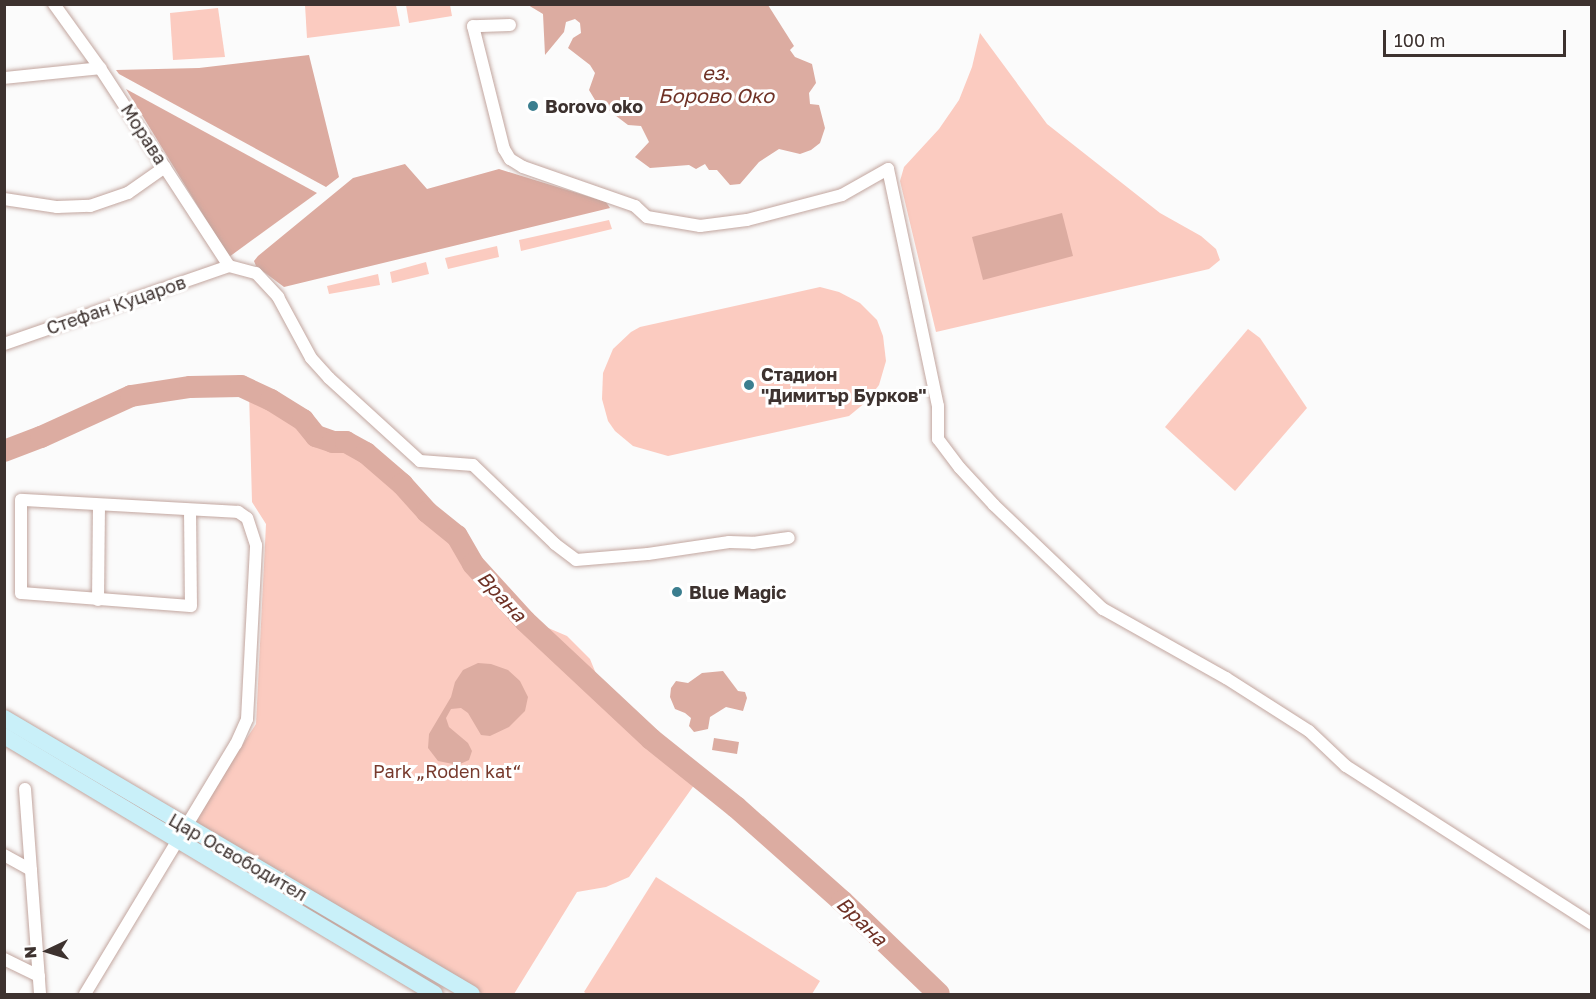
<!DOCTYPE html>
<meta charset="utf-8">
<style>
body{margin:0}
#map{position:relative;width:1596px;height:999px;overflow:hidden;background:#fbfbfb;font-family:"Golos Text",sans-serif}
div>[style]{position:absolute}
.green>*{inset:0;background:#fbcbc0}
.forest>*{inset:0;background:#dcaba0}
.water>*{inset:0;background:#dcaca1}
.river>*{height:22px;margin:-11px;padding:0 11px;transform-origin:11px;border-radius:11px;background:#dcaca1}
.roads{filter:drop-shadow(0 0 2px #c2a69f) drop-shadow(0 0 2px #c2a69f)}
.street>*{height:12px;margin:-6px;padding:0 6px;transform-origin:6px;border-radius:6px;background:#fff}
.secondary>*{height:16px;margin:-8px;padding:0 8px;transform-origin:8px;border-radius:8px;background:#c9f0f9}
.dots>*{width:16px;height:16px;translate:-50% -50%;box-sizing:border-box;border:3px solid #fff;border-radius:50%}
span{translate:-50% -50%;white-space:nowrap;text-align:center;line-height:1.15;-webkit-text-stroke:6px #fff;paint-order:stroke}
.poi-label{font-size:18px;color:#3d322f;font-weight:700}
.left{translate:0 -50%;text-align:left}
.street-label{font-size:18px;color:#3d322f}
.park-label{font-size:18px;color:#773a2d}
.water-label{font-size:20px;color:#6f3226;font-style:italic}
.frame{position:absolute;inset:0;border:6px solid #3d322f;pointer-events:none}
.north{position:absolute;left:18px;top:921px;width:60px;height:60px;-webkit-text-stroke:4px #fff;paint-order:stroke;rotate:266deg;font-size:16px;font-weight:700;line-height:24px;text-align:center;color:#3d322f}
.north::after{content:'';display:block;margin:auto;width:21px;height:27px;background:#3d322f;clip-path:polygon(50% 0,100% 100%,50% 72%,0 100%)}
.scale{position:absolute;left:1383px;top:30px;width:183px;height:27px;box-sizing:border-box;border:3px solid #3d322f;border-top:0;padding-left:8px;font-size:18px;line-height:21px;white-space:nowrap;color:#3d322f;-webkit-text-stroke:4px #fff;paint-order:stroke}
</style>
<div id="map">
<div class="green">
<div style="clip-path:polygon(305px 5px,396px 5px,400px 26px,307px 38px)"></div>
<div style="clip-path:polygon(406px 5px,450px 5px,452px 16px,409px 23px)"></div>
<div style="clip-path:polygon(218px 8px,225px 57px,173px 60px,170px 13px)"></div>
<div style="clip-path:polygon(980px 33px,1047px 124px,1160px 213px,1201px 236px,1216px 249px,1220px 260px,1209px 269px,936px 332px,900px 181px,904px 167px,939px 129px,959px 100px,972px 67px)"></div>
<div style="clip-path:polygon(609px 220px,612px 229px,521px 251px,519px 240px)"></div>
<div style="clip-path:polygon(497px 246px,499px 257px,448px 269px,445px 258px)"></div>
<div style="clip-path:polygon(426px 262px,429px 274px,392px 283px,390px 272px)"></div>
<div style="clip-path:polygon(378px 274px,380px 285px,329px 294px,327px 286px)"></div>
<div style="clip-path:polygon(820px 287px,839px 292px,860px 303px,877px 320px,883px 336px,886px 361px,879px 385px,866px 402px,849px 416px,668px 456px,633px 446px,615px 431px,608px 421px,602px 399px,603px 373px,613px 349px,631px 332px,640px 327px)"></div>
<div style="clip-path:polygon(1248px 329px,1260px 338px,1307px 408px,1235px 491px,1165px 427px)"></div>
<div style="clip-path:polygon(249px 392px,371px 461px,411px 492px,455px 541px,486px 589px,539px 624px,567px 636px,590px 659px,601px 686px,697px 781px,629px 877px,606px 887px,577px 892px,514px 994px,483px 994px,191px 824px,256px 724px,266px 524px,252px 502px)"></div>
<div style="clip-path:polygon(656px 877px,820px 981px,812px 994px,587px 994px,584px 992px)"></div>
</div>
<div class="forest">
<div style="clip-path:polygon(309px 55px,339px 177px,326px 187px,119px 74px,116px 70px,199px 68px)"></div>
<div style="clip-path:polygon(126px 89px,317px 193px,229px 257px)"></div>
<div style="clip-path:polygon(405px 164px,427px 189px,499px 169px,606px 202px,610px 208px,284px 287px,256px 266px,254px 261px,258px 256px,353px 178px)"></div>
</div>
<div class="water">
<div style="clip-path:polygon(528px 5px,768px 5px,794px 46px,790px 50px,795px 57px,812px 64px,816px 83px,809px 93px,810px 104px,819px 105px,825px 128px,820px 143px,811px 150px,800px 154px,779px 149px,759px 162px,740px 184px,730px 185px,717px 170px,709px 170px,705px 164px,696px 169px,689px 165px,650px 168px,635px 157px,649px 142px,641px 126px,628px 125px,607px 109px,598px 105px,589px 90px,595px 73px,590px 65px,568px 48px,573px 38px,581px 33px,580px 23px,575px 19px,566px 22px,564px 32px,545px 55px,543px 14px)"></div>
<div style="clip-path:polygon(1062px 213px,1073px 256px,983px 280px,972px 237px)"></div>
<div style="clip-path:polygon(478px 663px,491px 664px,508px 670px,520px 681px,528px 697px,525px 711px,509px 727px,490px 736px,481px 735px,468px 713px,461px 708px,451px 709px,446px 718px,449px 727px,468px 743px,472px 751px,469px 760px,458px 765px,438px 761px,428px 748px,429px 734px,451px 697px,455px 682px,463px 670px)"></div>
<div style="clip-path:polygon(723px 671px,738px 691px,745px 692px,747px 698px,743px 711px,726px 707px,710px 717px,708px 729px,694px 732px,689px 726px,691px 718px,685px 713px,675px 709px,670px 697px,671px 688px,676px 681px,688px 683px,702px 673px)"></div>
<div style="clip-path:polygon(714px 738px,739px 742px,737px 754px,712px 750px)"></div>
</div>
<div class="river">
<div style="left:4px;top:451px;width:40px;rotate:-21deg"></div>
<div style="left:41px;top:437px;width:99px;rotate:-24.5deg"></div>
<div style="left:131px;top:396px;width:60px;rotate:-8.7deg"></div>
<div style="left:190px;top:387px;width:51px;rotate:-1.1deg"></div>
<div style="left:241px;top:386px;width:33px;rotate:25deg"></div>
<div style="left:271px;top:400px;width:38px;rotate:32deg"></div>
<div style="left:303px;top:420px;width:21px;rotate:51deg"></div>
<div style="left:316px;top:436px;width:18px;rotate:19deg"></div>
<div style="left:333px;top:442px;width:13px"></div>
<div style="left:346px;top:442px;width:23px;rotate:29deg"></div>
<div style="left:366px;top:453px;width:48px;rotate:40.7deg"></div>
<div style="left:402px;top:484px;width:38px;rotate:48deg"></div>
<div style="left:427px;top:512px;width:38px;rotate:39deg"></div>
<div style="left:457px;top:536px;width:32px;rotate:60deg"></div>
<div style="left:473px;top:564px;width:77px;rotate:47.6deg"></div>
<div style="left:525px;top:621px;width:173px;rotate:43.1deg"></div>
<div style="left:651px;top:739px;width:109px;rotate:38.7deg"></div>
<div style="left:736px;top:807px;width:142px;rotate:41.6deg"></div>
<div style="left:842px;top:901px;width:134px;rotate:43.8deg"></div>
</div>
<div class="roads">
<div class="street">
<div style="left:54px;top:4px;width:79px;rotate:54.3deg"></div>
<div style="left:100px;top:68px;width:236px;rotate:56.9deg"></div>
<div style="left:510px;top:25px;width:37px;rotate:178deg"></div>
<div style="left:473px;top:26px;width:127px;rotate:75.9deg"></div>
<div style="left:504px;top:149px;width:12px;rotate:59deg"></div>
<div style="left:510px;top:159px;width:15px;rotate:32deg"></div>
<div style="left:523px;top:167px;width:119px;rotate:19.2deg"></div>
<div style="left:635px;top:206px;width:16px;rotate:43deg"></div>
<div style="left:647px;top:217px;width:54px;rotate:9.6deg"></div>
<div style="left:700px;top:226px;width:47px;rotate:-7.3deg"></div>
<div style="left:747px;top:220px;width:98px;rotate:-14.7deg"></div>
<div style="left:842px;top:195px;width:53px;rotate:-29.5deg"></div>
<div style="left:888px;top:169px;width:242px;rotate:78.1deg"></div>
<div style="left:938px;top:406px;width:33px;rotate:90deg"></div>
<div style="left:938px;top:439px;width:36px;rotate:53deg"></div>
<div style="left:960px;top:468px;width:50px;rotate:47.4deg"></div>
<div style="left:994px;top:505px;width:151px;rotate:43.7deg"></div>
<div style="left:1103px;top:609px;width:141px;rotate:29.3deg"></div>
<div style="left:1226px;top:678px;width:98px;rotate:32.6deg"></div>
<div style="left:1309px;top:731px;width:51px;rotate:43.4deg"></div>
<div style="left:1346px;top:766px;width:292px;rotate:32.7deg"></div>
<div style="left:4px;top:78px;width:97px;rotate:-5.9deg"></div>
<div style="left:4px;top:199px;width:54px;rotate:8.6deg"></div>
<div style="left:57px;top:207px;width:33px;rotate:-2deg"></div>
<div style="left:90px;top:206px;width:40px;rotate:-18.9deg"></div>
<div style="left:128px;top:193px;width:45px;rotate:-35.1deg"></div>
<div style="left:229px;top:266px;width:28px;rotate:15deg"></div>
<div style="left:256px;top:273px;width:33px;rotate:47deg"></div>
<div style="left:278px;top:297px;width:69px;rotate:61.6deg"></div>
<div style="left:311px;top:358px;width:27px;rotate:48deg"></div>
<div style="left:329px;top:378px;width:123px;rotate:42.4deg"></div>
<div style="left:420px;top:461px;width:53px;rotate:4.3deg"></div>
<div style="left:473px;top:465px;width:114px;rotate:43.9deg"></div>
<div style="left:555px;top:544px;width:26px;rotate:37deg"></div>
<div style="left:576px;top:560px;width:72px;rotate:-4.8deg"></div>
<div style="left:648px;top:554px;width:82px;rotate:-8.4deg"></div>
<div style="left:729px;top:542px;width:24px;rotate:2deg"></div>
<div style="left:753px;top:543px;width:36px;rotate:-8deg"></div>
<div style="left:4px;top:344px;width:238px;rotate:-19.1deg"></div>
<div style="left:98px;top:600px;width:94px;rotate:-89.4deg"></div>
<div style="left:25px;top:789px;width:206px;rotate:85.8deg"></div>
<div style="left:4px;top:855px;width:31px;rotate:29deg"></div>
<div style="left:4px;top:959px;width:39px;rotate:26deg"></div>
<div style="left:85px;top:994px;width:292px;rotate:-58.9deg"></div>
<div style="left:236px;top:744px;width:27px;rotate:-66deg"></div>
<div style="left:247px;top:719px;width:174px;rotate:-87deg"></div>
<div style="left:256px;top:545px;width:28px;rotate:-108deg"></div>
<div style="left:247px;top:518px;width:11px;rotate:-146deg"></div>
<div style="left:238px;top:512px;width:217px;rotate:-176.8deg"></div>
<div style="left:21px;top:500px;width:93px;rotate:90deg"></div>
<div style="left:21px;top:593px;width:170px;rotate:4.4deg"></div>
<div style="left:191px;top:606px;width:95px;rotate:-90.6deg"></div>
</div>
<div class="secondary">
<div style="left:4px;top:718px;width:543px;rotate:30.53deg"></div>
<div style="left:4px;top:736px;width:502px;rotate:30.91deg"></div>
</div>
</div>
<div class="dots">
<div style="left:533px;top:106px;background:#3b7e8f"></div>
<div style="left:749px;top:385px;background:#3b7e8f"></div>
<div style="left:677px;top:592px;background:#3b7e8f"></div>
</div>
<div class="poi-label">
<span class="left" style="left:545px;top:106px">Borovo oko</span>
<span class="left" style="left:761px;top:385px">Стадион<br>"Димитър Бурков"</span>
<span class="left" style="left:689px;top:592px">Blue Magic</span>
</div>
<div class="street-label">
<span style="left:144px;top:134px;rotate:57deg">Морава</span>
<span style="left:116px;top:305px;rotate:-19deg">Стефан Куцаров</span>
<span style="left:238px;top:857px;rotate:30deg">Цар Освободител</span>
</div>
<div class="park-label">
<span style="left:447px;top:771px">Park „Roden kat“</span>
</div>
<div class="water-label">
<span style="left:716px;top:84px">ез.<br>Борово Око</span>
<span style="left:502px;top:596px;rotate:47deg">Врана</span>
<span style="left:862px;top:921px;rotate:44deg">Врана</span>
</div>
<div class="frame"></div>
<div class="north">N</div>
<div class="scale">100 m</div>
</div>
